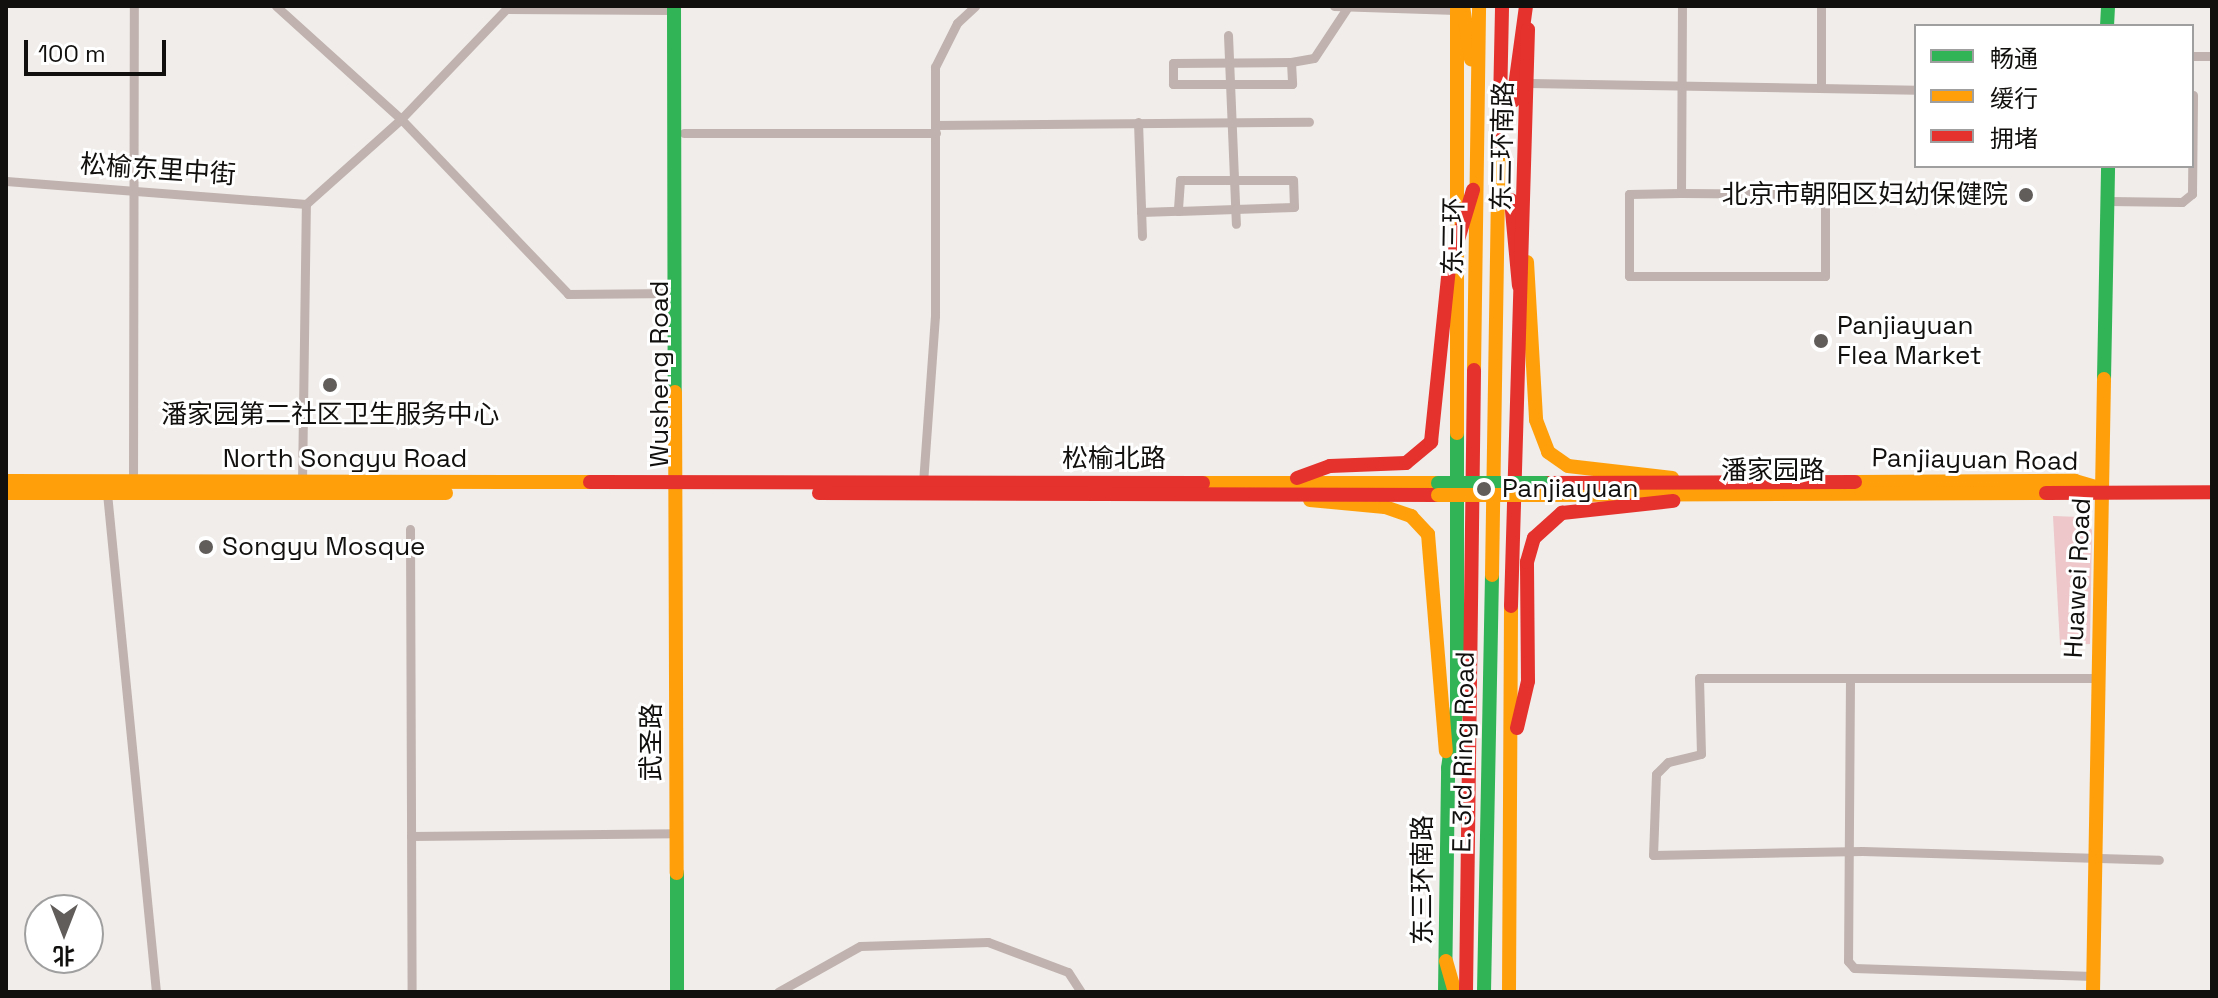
<!DOCTYPE html>
<meta charset="utf-8">
<style>
body{margin:0}
#map{position:relative;width:2218px;height:998px;overflow:hidden;background:#f0edea;font-family:"Space Grotesk","Noto Sans SC",sans-serif}
div>[style]{position:absolute}
.green>*{inset:0;background:#edc7ca}
.street>*{height:9px;margin:-4.5px;padding:0 4.5px;transform-origin:4.5px;border-radius:4.5px;background:#c0b2ae}
.fast>*{height:14px;margin:-7px;padding:0 7px;transform-origin:7px;border-radius:7px;background:#30b455}
.slow>*{height:14px;margin:-7px;padding:0 7px;transform-origin:7px;border-radius:7px;background:#ff9f0a}
.jam>*{height:14px;margin:-7px;padding:0 7px;transform-origin:7px;border-radius:7px;background:#e5322d}
.fast-bridge>*{height:14px;margin:-7px;padding:0 7px;transform-origin:7px;border-radius:7px;background:#30b455}
.slow-bridge>*{height:14px;margin:-7px;padding:0 7px;transform-origin:7px;border-radius:7px;background:#ff9f0a}
.dots>*{width:22px;height:22px;translate:-50% -50%;box-sizing:border-box;border:4px solid #fff;border-radius:50%}
span{translate:-50% -50%;white-space:nowrap;text-align:center;line-height:1.15;-webkit-text-stroke:6px #fff;paint-order:stroke}
.street-label{font-size:26px;color:#12100e}
.poi-label{font-size:26px;color:#12100e}
.right{translate:-100% -50%;text-align:right}
.left{translate:0 -50%;text-align:left}
.frame{position:absolute;inset:0;border:8px solid #12100e;pointer-events:none}
.legend{position:absolute;left:1914px;top:24px;width:280px;height:144px;box-sizing:border-box;background:#fff;border:2px solid #a09f9f;margin:0;padding:10px 14px;list-style:none;font-size:24px;color:#12100e}
.legend li{display:flex;align-items:center;gap:16px;height:40px}
.legend b{width:40px;border:2px solid #a09f9f}
.north{position:absolute;left:24px;top:894px;width:80px;height:80px;box-sizing:border-box;background:#fff;border:2px solid #a09f9f;border-radius:50%;rotate:180deg;font-size:22px;font-weight:700;line-height:32px;text-align:center;color:#12100e}
.north::after{content:'';display:block;margin:auto;width:28px;height:36px;background:#605d5b;clip-path:polygon(50% 0,100% 100%,50% 72%,0 100%)}
.scale{position:absolute;left:24px;top:40px;width:142px;height:36px;box-sizing:border-box;border:4px solid #12100e;border-top:0;padding-left:10px;font-size:24px;line-height:28px;white-space:nowrap;color:#12100e;-webkit-text-stroke:6px #fff;paint-order:stroke}
</style>
<div id="map">
<div class="green">
<div style="clip-path:polygon(2053px 516px,2080px 517px,2092px 530px,2090px 644px,2060px 645px)"></div>
</div>
<div class="street">
<div style="left:276px;top:6px;width:169px;rotate:42.1deg"></div>
<div style="left:401px;top:119px;width:242px;rotate:46.3deg"></div>
<div style="left:568px;top:294px;width:107px;rotate:-0.5deg"></div>
<div style="left:1334px;top:6px;width:122px;rotate:1.9deg"></div>
<div style="left:1228px;top:35px;width:189px;rotate:87.6deg"></div>
<div style="left:2192px;top:56px;width:20px"></div>
<div style="left:1291px;top:62px;width:22px;rotate:87deg"></div>
<div style="left:1292px;top:84px;width:119px;rotate:180deg"></div>
<div style="left:1173px;top:84px;width:21px;rotate:-90deg"></div>
<div style="left:1173px;top:63px;width:118px;rotate:-0.5deg"></div>
<div style="left:1291px;top:62px;width:23px;rotate:-10deg"></div>
<div style="left:1314px;top:58px;width:60px;rotate:-56.6deg"></div>
<div style="left:1529px;top:83px;width:387px;rotate:1deg"></div>
<div style="left:1821px;top:88px;width:82px;rotate:-90deg"></div>
<div style="left:1138px;top:122px;width:114px;rotate:88deg"></div>
<div style="left:936px;top:125px;width:373px;rotate:-0.5deg"></div>
<div style="left:684px;top:133px;width:252px"></div>
<div style="left:6px;top:181px;width:301px;rotate:4.4deg"></div>
<div style="left:1681px;top:193px;width:52px;rotate:178.9deg"></div>
<div style="left:1629px;top:194px;width:82px;rotate:90deg"></div>
<div style="left:1629px;top:276px;width:196px"></div>
<div style="left:1825px;top:276px;width:82px;rotate:-90deg"></div>
<div style="left:1825px;top:194px;width:144px;rotate:-179.6deg"></div>
<div style="left:1681px;top:193px;width:187px;rotate:-89.7deg"></div>
<div style="left:2109px;top:201px;width:73px;rotate:0.8deg"></div>
<div style="left:2182px;top:202px;width:13px;rotate:-39deg"></div>
<div style="left:2192px;top:194px;width:99px;rotate:-89.4deg"></div>
<div style="left:1141px;top:212px;width:37px;rotate:-2deg"></div>
<div style="left:1178px;top:211px;width:57px;rotate:-2deg"></div>
<div style="left:1235px;top:209px;width:59px;rotate:-1.9deg"></div>
<div style="left:1294px;top:207px;width:27px;rotate:-92deg"></div>
<div style="left:1293px;top:180px;width:113px;rotate:180deg"></div>
<div style="left:1180px;top:180px;width:31px;rotate:94deg"></div>
<div style="left:302px;top:483px;width:279px;rotate:-89.2deg"></div>
<div style="left:306px;top:204px;width:127px;rotate:-41.8deg"></div>
<div style="left:401px;top:119px;width:152px;rotate:-46.3deg"></div>
<div style="left:506px;top:9px;width:168px;rotate:0.3deg"></div>
<div style="left:923px;top:483px;width:167px;rotate:-85.9deg"></div>
<div style="left:935px;top:316px;width:249px;rotate:-90deg"></div>
<div style="left:935px;top:67px;width:49px;rotate:-63.4deg"></div>
<div style="left:957px;top:23px;width:25px;rotate:-43deg"></div>
<div style="left:133px;top:486px;width:480px;rotate:-89.9deg"></div>
<div style="left:107px;top:493px;width:501px;rotate:84.39deg"></div>
<div style="left:410px;top:529px;width:463px;rotate:89.8deg"></div>
<div style="left:1850px;top:678px;width:283px;rotate:90.4deg"></div>
<div style="left:1848px;top:961px;width:9px;rotate:49deg"></div>
<div style="left:1854px;top:968px;width:239px;rotate:1.9deg"></div>
<div style="left:2097px;top:678px;width:398px;rotate:180deg"></div>
<div style="left:1699px;top:678px;width:76px;rotate:88.5deg"></div>
<div style="left:1701px;top:754px;width:34px;rotate:166deg"></div>
<div style="left:1668px;top:762px;width:17px;rotate:135deg"></div>
<div style="left:1656px;top:774px;width:81px;rotate:92.1deg"></div>
<div style="left:1653px;top:855px;width:209px;rotate:-1.1deg"></div>
<div style="left:1862px;top:851px;width:297px;rotate:1.7deg"></div>
<div style="left:411px;top:836px;width:265px;rotate:-0.6deg"></div>
<div style="left:778px;top:992px;width:94px;rotate:-29.3deg"></div>
<div style="left:860px;top:946px;width:128px;rotate:-1.8deg"></div>
<div style="left:988px;top:942px;width:85px;rotate:20.6deg"></div>
<div style="left:1068px;top:972px;width:24px;rotate:57deg"></div>
</div>
<div class="fast">
<div style="left:674px;top:6px;width:386px;rotate:89.9deg"></div>
<div style="left:2107px;top:26px;width:20px;rotate:-87deg"></div>
<div style="left:2104px;top:379px;width:213px;rotate:-88.9deg"></div>
<div style="left:677px;top:873px;width:119px;rotate:90deg"></div>
<div style="left:1445px;top:992px;width:224px;rotate:-89.2deg"></div>
<div style="left:1448px;top:768px;width:62px;rotate:-81.6deg"></div>
<div style="left:1457px;top:707px;width:274px;rotate:-90deg"></div>
<div style="left:1484px;top:992px;width:417px;rotate:-88.9deg"></div>
</div>
<div class="slow">
<div style="left:1457px;top:6px;width:427px;rotate:90deg"></div>
<div style="left:1463px;top:6px;width:54px;rotate:81.4deg"></div>
<div style="left:1527px;top:262px;width:158px;rotate:86.7deg"></div>
<div style="left:1536px;top:420px;width:34px;rotate:69deg"></div>
<div style="left:1548px;top:452px;width:24px;rotate:35deg"></div>
<div style="left:1568px;top:466px;width:105px;rotate:6.6deg"></div>
<div style="left:1474px;top:370px;width:364px;rotate:-89.2deg"></div>
<div style="left:675px;top:392px;width:481px;rotate:89.8deg"></div>
<div style="left:6px;top:481px;width:584px;rotate:0.1deg"></div>
<div style="left:1855px;top:482px;width:220px;rotate:-0.3deg"></div>
<div style="left:2075px;top:481px;width:25px;rotate:16deg"></div>
<div style="left:1203px;top:483px;width:235px"></div>
<div style="left:6px;top:493px;width:440px"></div>
<div style="left:1544px;top:495px;width:502px;rotate:-0.23deg"></div>
<div style="left:1310px;top:500px;width:75px;rotate:5.3deg"></div>
<div style="left:1385px;top:507px;width:28px;rotate:19deg"></div>
<div style="left:1411px;top:516px;width:25px;rotate:47deg"></div>
<div style="left:1428px;top:534px;width:218px;rotate:85.3deg"></div>
<div style="left:1492px;top:575px;width:423px;rotate:-89.1deg"></div>
<div style="left:1446px;top:961px;width:32px;rotate:74deg"></div>
<div style="left:1509px;top:992px;width:386px;rotate:-89.7deg"></div>
<div style="left:2093px;top:992px;width:613px;rotate:-88.97deg"></div>
</div>
<div class="jam">
<div style="left:1513px;top:101px;width:96px;rotate:-82.2deg"></div>
<div style="left:1499px;top:152px;width:146px;rotate:-88.8deg"></div>
<div style="left:1511px;top:200px;width:86px;rotate:84.7deg"></div>
<div style="left:1454px;top:253px;width:66px;rotate:-73.2deg"></div>
<div style="left:1297px;top:478px;width:35px;rotate:-20deg"></div>
<div style="left:1330px;top:466px;width:76px;rotate:-2.3deg"></div>
<div style="left:1406px;top:463px;width:33px;rotate:-40deg"></div>
<div style="left:1431px;top:442px;width:174px;rotate:-84.1deg"></div>
<div style="left:590px;top:482px;width:613px;rotate:0.09deg"></div>
<div style="left:1545px;top:483px;width:310px;rotate:-0.2deg"></div>
<div style="left:819px;top:493px;width:619px;rotate:0.19deg"></div>
<div style="left:2046px;top:493px;width:166px;rotate:-0.3deg"></div>
<div style="left:1511px;top:606px;width:577px;rotate:-88.31deg"></div>
<div style="left:1517px;top:728px;width:48px;rotate:-76.8deg"></div>
<div style="left:1528px;top:681px;width:119px;rotate:-90.5deg"></div>
<div style="left:1527px;top:562px;width:25px;rotate:-74deg"></div>
<div style="left:1534px;top:538px;width:38px;rotate:-42deg"></div>
<div style="left:1562px;top:513px;width:112px;rotate:-6.2deg"></div>
<div style="left:1466px;top:992px;width:622px;rotate:-89.26deg"></div>
</div>
<div class="fast-bridge">
<div style="left:1438px;top:483px;width:107px"></div>
</div>
<div class="slow-bridge">
<div style="left:1438px;top:495px;width:106px"></div>
</div>
<div class="dots">
<div style="left:2026px;top:195px;background:#605d5b"></div>
<div style="left:1821px;top:341px;background:#605d5b"></div>
<div style="left:330px;top:385px;background:#605d5b"></div>
<div style="left:1484px;top:489px;background:#605d5b"></div>
<div style="left:206px;top:547px;background:#605d5b"></div>
</div>
<div class="street-label">
<span style="left:1503px;top:146px;rotate:-89deg">东三环南路</span>
<span style="left:158px;top:170px;rotate:4deg">松榆东里中街</span>
<span style="left:1454px;top:236px;rotate:-89deg">东三环</span>
<span style="left:660px;top:374px;rotate:-90deg">Wusheng Road</span>
<span style="left:345px;top:459px">North Songyu Road</span>
<span style="left:1114px;top:459px">松榆北路</span>
<span style="left:1975px;top:460px;rotate:1deg">Panjiayuan Road</span>
<span style="left:1773px;top:471px">潘家园路</span>
<span style="left:2078px;top:578px;rotate:-87deg">Huawei Road</span>
<span style="left:652px;top:742px;rotate:-90deg">武圣路</span>
<span style="left:1464px;top:752px;rotate:-89deg">E. 3rd Ring Road</span>
<span style="left:1423px;top:880px;rotate:-90deg">东三环南路</span>
</div>
<div class="poi-label">
<span class="right" style="left:2008px;top:195px">北京市朝阳区妇幼保健院</span>
<span class="left" style="left:1837px;top:341px">Panjiayuan<br>Flea Market</span>
<span style="left:330px;top:415px">潘家园第二社区卫生服务中心</span>
<span class="left" style="left:1502px;top:489px">Panjiayuan</span>
<span class="left" style="left:222px;top:547px">Songyu Mosque</span>
</div>
<div class="frame"></div>
<ul class="legend">
<li><b style="height:10px;background:#30b455"></b>畅通</li>
<li><b style="height:10px;background:#ff9f0a"></b>缓行</li>
<li><b style="height:10px;background:#e5322d"></b>拥堵</li>
</ul>
<div class="north">北</div>
<div class="scale">100 m</div>
</div>
